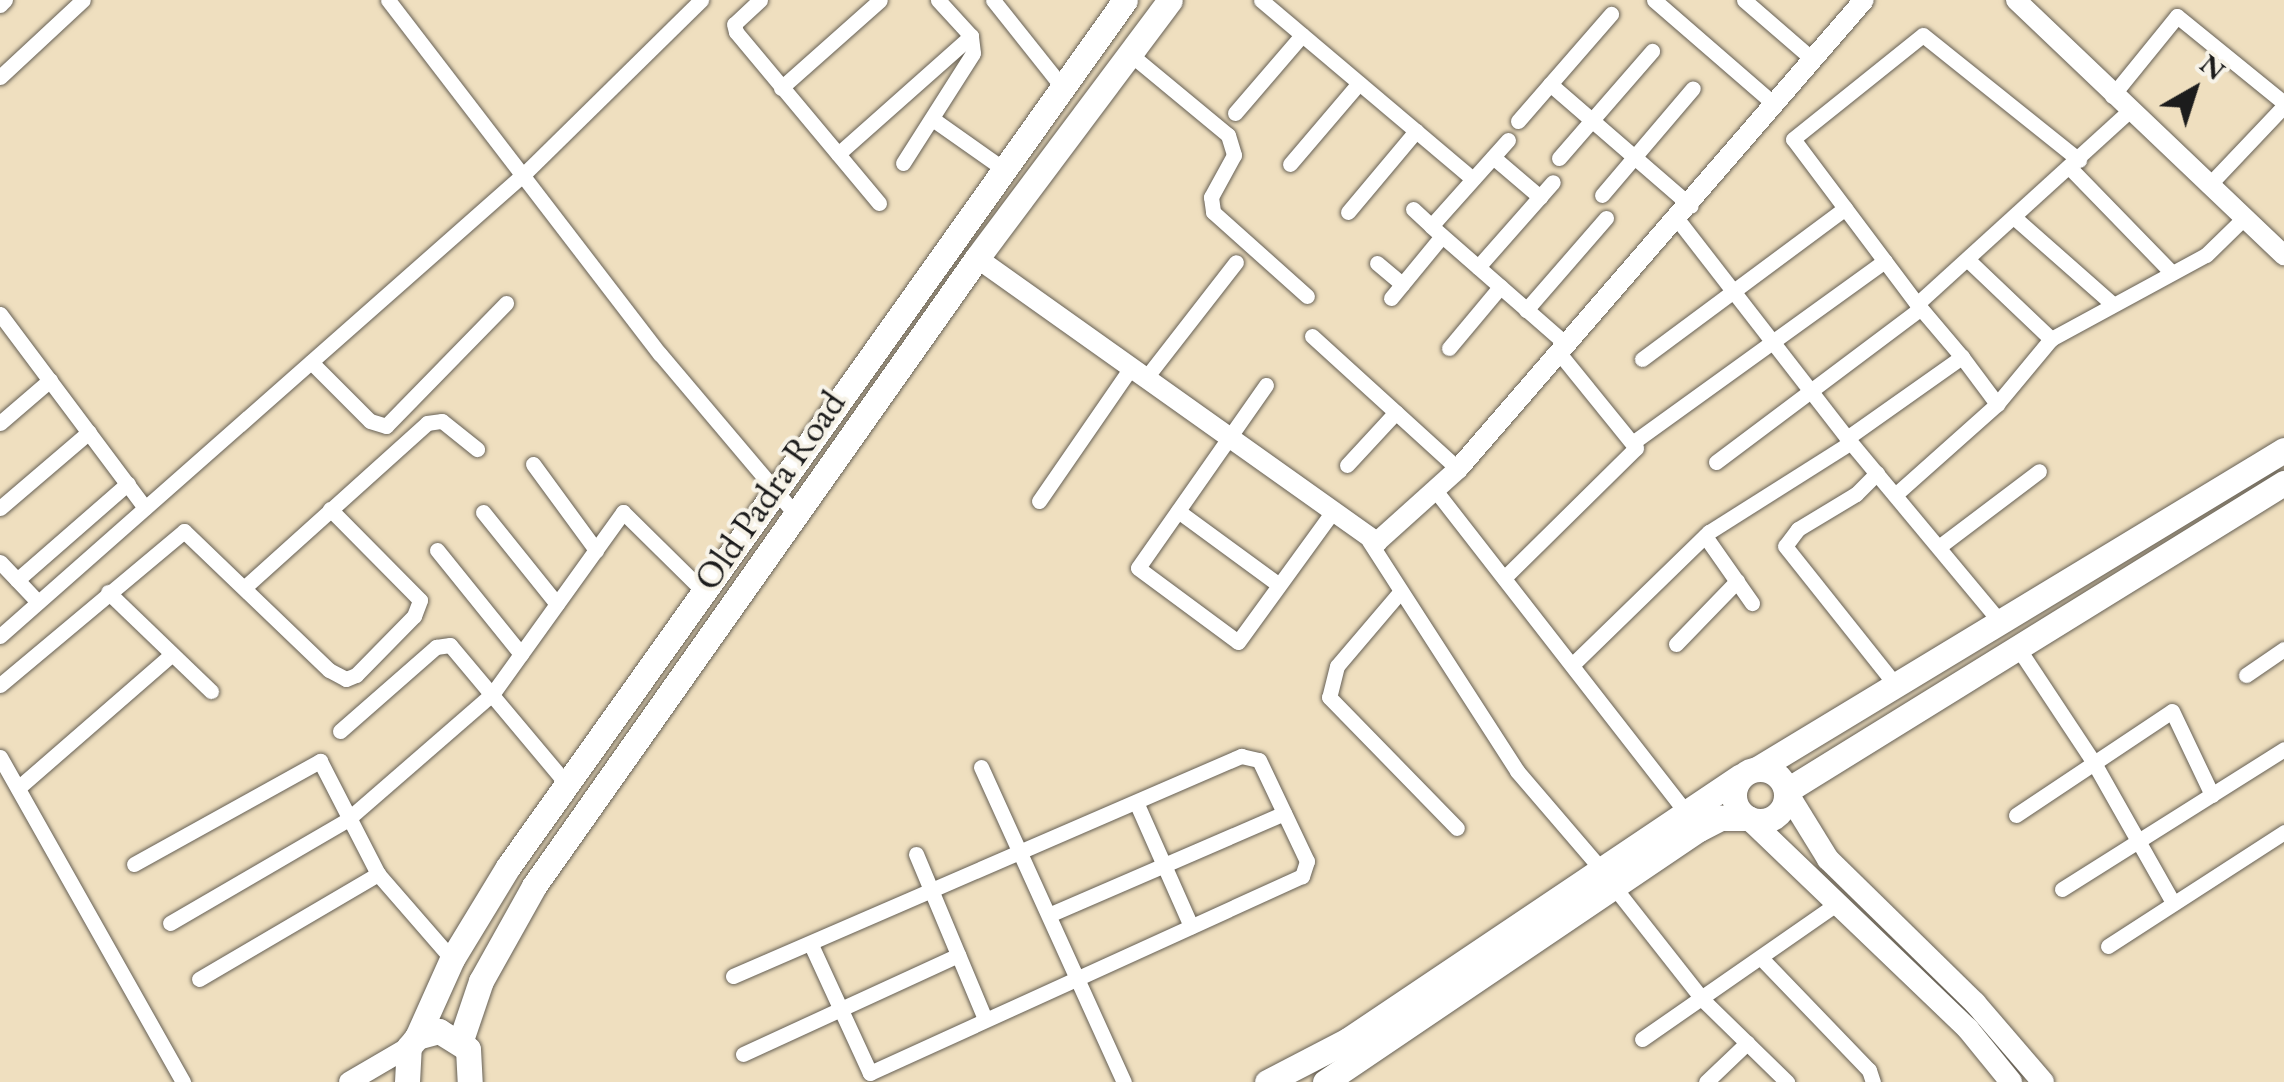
<!DOCTYPE html>
<style>
body{margin:0}
#map{position:relative;width:2284px;height:1082px;overflow:hidden;background:#efdfbf;font-family:"EB Garamond",serif}
div>[style]{position:absolute}
.roads{filter:drop-shadow(0 0 2px #666055) drop-shadow(0 0 2px #666055)}
.minor>*{height:15px;margin:-7.5px;padding:0 7.5px;transform-origin:7.5px;border-radius:7.5px;background:#fff}
.tertiary>*{height:20px;margin:-10px;padding:0 10px;transform-origin:10px;border-radius:10px;background:#fff}
.secondary>*{height:22px;margin:-11px;padding:0 11px;transform-origin:11px;border-radius:11px;background:#fff}
.primary>*{height:25px;margin:-12.5px;padding:0 12.5px;transform-origin:12.5px;border-radius:12.5px;background:#fff}
.primary>.ring{margin:-12.5px;padding:0;box-sizing:content-box;background:none;border:25px solid #fff;border-radius:50%}
span{translate:-50% -50%;white-space:nowrap;text-align:center;line-height:1.15;-webkit-text-stroke:8px #f7f3e8;paint-order:stroke}
.street-label{font-size:38px;color:#1c1c1c}
.north{position:absolute;left:2144px;top:40px;width:100px;height:100px;-webkit-text-stroke:8px #f7f3e8;paint-order:stroke;rotate:39deg;font-size:28px;font-weight:700;line-height:40px;text-align:center;color:#1c1c1c}
.north::after{content:'';display:block;margin:auto;width:35px;height:45px;background:#1c1c1c;clip-path:polygon(50% 0,100% 100%,50% 72%,0 100%)}
</style>
<div id="map">
<div class="roads">
<div class="minor">
<div style="left:388px;top:0;width:446px;rotate:52.5deg"></div>
<div style="left:660px;top:354px;width:212px;rotate:49.8deg"></div>
<div style="left:760px;top:0;width:35px;rotate:137deg"></div>
<div style="left:734px;top:24px;width:8px;rotate:76deg"></div>
<div style="left:736px;top:32px;width:223px;rotate:50.1deg"></div>
<div style="left:993px;top:0;width:112px;rotate:51.5deg"></div>
<div style="left:1261px;top:0;width:277px;rotate:40.2deg"></div>
<div style="left:1654px;top:0;width:157px;rotate:40.9deg"></div>
<div style="left:1744px;top:0;width:90px;rotate:40.9deg"></div>
<div style="left:0;top:5px;width:7px;rotate:-45deg"></div>
<div style="left:1130px;top:54px;width:127px;rotate:39.6deg"></div>
<div style="left:1228px;top:135px;width:21px;rotate:73deg"></div>
<div style="left:1234px;top:155px;width:48px;rotate:118.7deg"></div>
<div style="left:1211px;top:197px;width:15px;rotate:82deg"></div>
<div style="left:1213px;top:212px;width:126px;rotate:41.8deg"></div>
<div style="left:0;top:77px;width:113px;rotate:-42.9deg"></div>
<div style="left:1550px;top:84px;width:186px;rotate:40.9deg"></div>
<div style="left:781px;top:88px;width:132px;rotate:-41.6deg"></div>
<div style="left:2112px;top:96px;width:103px;rotate:-50.9deg"></div>
<div style="left:2177px;top:16px;width:138px;rotate:39.1deg"></div>
<div style="left:1235px;top:113px;width:103px;rotate:-49.3deg"></div>
<div style="left:934px;top:120px;width:87px;rotate:35.2deg"></div>
<div style="left:1518px;top:121px;width:142px;rotate:-49deg"></div>
<div style="left:1508px;top:140px;width:115px;rotate:131.8deg"></div>
<div style="left:1431px;top:226px;width:181px;rotate:41.2deg"></div>
<div style="left:838px;top:154px;width:178px;rotate:-41.6deg"></div>
<div style="left:1493px;top:157px;width:62px;rotate:40.4deg"></div>
<div style="left:1559px;top:158px;width:142px;rotate:-49deg"></div>
<div style="left:903px;top:163px;width:130px;rotate:-57.5deg"></div>
<div style="left:973px;top:53px;width:17px;rotate:-97deg"></div>
<div style="left:971px;top:36px;width:49px;rotate:-132.5deg"></div>
<div style="left:1290px;top:164px;width:106px;rotate:-49.6deg"></div>
<div style="left:2070px;top:168px;width:144px;rotate:45.8deg"></div>
<div style="left:2208px;top:186px;width:110px;rotate:-46.5deg"></div>
<div style="left:1602px;top:195px;width:140px;rotate:-49.6deg"></div>
<div style="left:1413px;top:209px;width:25px;rotate:43deg"></div>
<div style="left:1348px;top:212px;width:106px;rotate:-50deg"></div>
<div style="left:2016px;top:219px;width:125px;rotate:41.4deg"></div>
<div style="left:1678px;top:220px;width:276px;rotate:52.2deg"></div>
<div style="left:1847px;top:438px;width:236px;rotate:50.2deg"></div>
<div style="left:1968px;top:260px;width:115px;rotate:43.6deg"></div>
<div style="left:1377px;top:263px;width:33px;rotate:40deg"></div>
<div style="left:1478px;top:267px;width:113px;rotate:-48.6deg"></div>
<div style="left:1391px;top:298px;width:80px;rotate:-50.6deg"></div>
<div style="left:1917px;top:304px;width:206px;rotate:-126.9deg"></div>
<div style="left:1793px;top:139px;width:166px;rotate:-38.7deg"></div>
<div style="left:1923px;top:35px;width:200px;rotate:38.7deg"></div>
<div style="left:1526px;top:310px;width:122px;rotate:-49deg"></div>
<div style="left:0;top:314px;width:242px;rotate:53.2deg"></div>
<div style="left:1312px;top:336px;width:197px;rotate:42.3deg"></div>
<div style="left:1449px;top:348px;width:80px;rotate:-50.1deg"></div>
<div style="left:1962px;top:357px;width:59px;rotate:53.3deg"></div>
<div style="left:1642px;top:359px;width:253px;rotate:-36.6deg"></div>
<div style="left:311px;top:362px;width:83px;rotate:45deg"></div>
<div style="left:370px;top:421px;width:17px;rotate:17deg"></div>
<div style="left:386px;top:426px;width:172px;rotate:-45.7deg"></div>
<div style="left:1145px;top:379px;width:148px;rotate:-52.1deg"></div>
<div style="left:1266px;top:385px;width:223px;rotate:125deg"></div>
<div style="left:1138px;top:568px;width:124px;rotate:36.5deg"></div>
<div style="left:1238px;top:642px;width:158px;rotate:-54deg"></div>
<div style="left:0;top:423px;width:66px;rotate:-40.7deg"></div>
<div style="left:1847px;top:438px;width:141px;rotate:-35.2deg"></div>
<div style="left:1962px;top:357px;width:70px;rotate:-130.3deg"></div>
<div style="left:1917px;top:304px;width:287px;rotate:-42.3deg"></div>
<div style="left:1635px;top:441px;width:308px;rotate:-35.8deg"></div>
<div style="left:1716px;top:462px;width:256px;rotate:-36.9deg"></div>
<div style="left:533px;top:464px;width:107px;rotate:53.8deg"></div>
<div style="left:1347px;top:465px;width:72px;rotate:-47.2deg"></div>
<div style="left:1877px;top:473px;width:30px;rotate:135deg"></div>
<div style="left:1856px;top:494px;width:68px;rotate:148.9deg"></div>
<div style="left:1798px;top:529px;width:21px;rotate:127deg"></div>
<div style="left:1785px;top:546px;width:174px;rotate:51.5deg"></div>
<div style="left:1435px;top:490px;width:415px;rotate:52.1deg"></div>
<div style="left:1895px;top:495px;width:137px;rotate:-41.7deg"></div>
<div style="left:1997px;top:404px;width:85px;rotate:-50.3deg"></div>
<div style="left:2051px;top:339px;width:176px;rotate:-28.5deg"></div>
<div style="left:2206px;top:255px;width:52px;rotate:-44.2deg"></div>
<div style="left:1039px;top:501px;width:160px;rotate:-55.4deg"></div>
<div style="left:0;top:508px;width:117px;rotate:-40.5deg"></div>
<div style="left:1178px;top:511px;width:125px;rotate:36.2deg"></div>
<div style="left:483px;top:512px;width:118px;rotate:51.2deg"></div>
<div style="left:1705px;top:536px;width:82px;rotate:55deg"></div>
<div style="left:1369px;top:541px;width:274px;rotate:57.2deg"></div>
<div style="left:1517px;top:771px;width:128px;rotate:49.4deg"></div>
<div style="left:1940px;top:546px;width:124px;rotate:-37.1deg"></div>
<div style="left:437px;top:550px;width:134px;rotate:51.1deg"></div>
<div style="left:0;top:562px;width:55px;rotate:46.5deg"></div>
<div style="left:1504px;top:578px;width:185px;rotate:-44.6deg"></div>
<div style="left:1636px;top:448px;width:121px;rotate:-129deg"></div>
<div style="left:17px;top:580px;width:147px;rotate:-41.1deg"></div>
<div style="left:245px;top:587px;width:245px;rotate:-42deg"></div>
<div style="left:427px;top:423px;width:15px;rotate:-8deg"></div>
<div style="left:442px;top:421px;width:45px;rotate:38.7deg"></div>
<div style="left:108px;top:592px;width:143px;rotate:43.9deg"></div>
<div style="left:1400px;top:592px;width:97px;rotate:130.4deg"></div>
<div style="left:1337px;top:666px;width:32px;rotate:104deg"></div>
<div style="left:1329px;top:697px;width:183px;rotate:45.7deg"></div>
<div style="left:0;top:636px;width:700px;rotate:-41.41deg"></div>
<div style="left:525px;top:173px;width:247px;rotate:-44.5deg"></div>
<div style="left:1676px;top:644px;width:88px;rotate:-45.9deg"></div>
<div style="left:2016px;top:645px;width:141px;rotate:56.5deg"></div>
<div style="left:2094px;top:763px;width:159px;rotate:60.5deg"></div>
<div style="left:1572px;top:665px;width:191px;rotate:-44.2deg"></div>
<div style="left:1709px;top:532px;width:167px;rotate:-32.3deg"></div>
<div style="left:2246px;top:675px;width:46px;rotate:-34.4deg"></div>
<div style="left:0;top:685px;width:240px;rotate:-39.9deg"></div>
<div style="left:184px;top:531px;width:201px;rotate:43.8deg"></div>
<div style="left:329px;top:670px;width:19px;rotate:28deg"></div>
<div style="left:346px;top:679px;width:11px;rotate:-22deg"></div>
<div style="left:356px;top:675px;width:83px;rotate:-45.5deg"></div>
<div style="left:414px;top:616px;width:17px;rotate:-69deg"></div>
<div style="left:420px;top:600px;width:128px;rotate:-134.7deg"></div>
<div style="left:340px;top:731px;width:128px;rotate:-41.2deg"></div>
<div style="left:436px;top:647px;width:14px;rotate:-8deg"></div>
<div style="left:450px;top:645px;width:180px;rotate:50deg"></div>
<div style="left:0;top:757px;width:373px;rotate:60.6deg"></div>
<div style="left:981px;top:767px;width:346px;rotate:65.6deg"></div>
<div style="left:18px;top:788px;width:204px;rotate:-41deg"></div>
<div style="left:1136px;top:802px;width:136px;rotate:66.1deg"></div>
<div style="left:2016px;top:815px;width:187px;rotate:-33.7deg"></div>
<div style="left:2172px;top:711px;width:93px;rotate:64.5deg"></div>
<div style="left:916px;top:854px;width:179px;rotate:67.3deg"></div>
<div style="left:134px;top:864px;width:213px;rotate:-29deg"></div>
<div style="left:320px;top:761px;width:127px;rotate:62.8deg"></div>
<div style="left:378px;top:874px;width:113px;rotate:49deg"></div>
<div style="left:1614px;top:887px;width:142px;rotate:51.8deg"></div>
<div style="left:1702px;top:999px;width:119px;rotate:44.3deg"></div>
<div style="left:2062px;top:889px;width:262px;rotate:-32.2deg"></div>
<div style="left:1051px;top:914px;width:254px;rotate:-23.4deg"></div>
<div style="left:170px;top:923px;width:205px;rotate:-30.2deg"></div>
<div style="left:347px;top:820px;width:194px;rotate:-41deg"></div>
<div style="left:493px;top:693px;width:223px;rotate:-54.3deg"></div>
<div style="left:623px;top:512px;width:115px;rotate:44.6deg"></div>
<div style="left:2108px;top:946px;width:210px;rotate:-32.9deg"></div>
<div style="left:1762px;top:959px;width:154px;rotate:46.1deg"></div>
<div style="left:1869px;top:1070px;width:13px;rotate:72deg"></div>
<div style="left:733px;top:976px;width:554px;rotate:-23.42deg"></div>
<div style="left:1241px;top:756px;width:18px;rotate:13deg"></div>
<div style="left:1259px;top:760px;width:112px;rotate:64.6deg"></div>
<div style="left:1307px;top:861px;width:16px;rotate:108deg"></div>
<div style="left:1302px;top:876px;width:475px;rotate:155.5deg"></div>
<div style="left:870px;top:1073px;width:141px;rotate:-114.7deg"></div>
<div style="left:199px;top:979px;width:208px;rotate:-30.4deg"></div>
<div style="left:1642px;top:1039px;width:239px;rotate:-34.8deg"></div>
<div style="left:743px;top:1054px;width:237px;rotate:-24.7deg"></div>
<div style="left:1706px;top:1082px;width:57px;rotate:-43.6deg"></div>
</div>
<div class="tertiary">
<div style="left:2016px;top:0;width:370px;rotate:43.6deg"></div>
<div style="left:977px;top:258px;width:491px;rotate:35.4deg"></div>
<div style="left:1377px;top:542px;width:109px;rotate:-42deg"></div>
<div style="left:1458px;top:469px;width:620px;rotate:-49.12deg"></div>
<div style="left:349px;top:1082px;width:69px;rotate:-30.3deg"></div>
</div>
<div class="secondary">
<div style="left:1786px;top:791px;width:80px;rotate:58.3deg"></div>
<div style="left:1828px;top:859px;width:206px;rotate:44.4deg"></div>
<div style="left:1975px;top:1003px;width:104px;rotate:49.3deg"></div>
<div style="left:1748px;top:818px;width:305px;rotate:43.8deg"></div>
<div style="left:1968px;top:1029px;width:68px;rotate:50.9deg"></div>
</div>
<div class="primary">
<div class="ring" style="left:1734px;top:769px;width:27px;height:27px"></div>
<div style="left:1757px;top:769px;width:616px;rotate:-31.19deg"></div>
<div style="left:1786px;top:791px;width:586px;rotate:-31.74deg"></div>
<div style="left:417px;top:1037px;width:85px;rotate:-65.8deg"></div>
<div style="left:452px;top:959px;width:108px;rotate:-58.7deg"></div>
<div style="left:508px;top:867px;width:1064px;rotate:-54.56deg"></div>
<div style="left:461px;top:1040px;width:62px;rotate:-71.3deg"></div>
<div style="left:481px;top:981px;width:109px;rotate:-60.8deg"></div>
<div style="left:534px;top:886px;width:769px;rotate:-54.8deg"></div>
<div style="left:977px;top:258px;width:322px;rotate:-53.2deg"></div>
<div style="left:407px;top:1082px;width:35px;rotate:-87deg"></div>
<div style="left:409px;top:1047px;width:13px;rotate:-51deg"></div>
<div style="left:417px;top:1037px;width:23px;rotate:-15deg"></div>
<div style="left:439px;top:1031px;width:34px;rotate:32deg"></div>
<div style="left:468px;top:1049px;width:33px;rotate:87deg"></div>
<div style="left:1267px;top:1082px;width:91px;rotate:-27.4deg"></div>
<div style="left:1348px;top:1040px;width:473px;rotate:-33.9deg"></div>
<div style="left:1325px;top:1082px;width:452px;rotate:-34.1deg"></div>
<div style="left:1699px;top:829px;width:25px;rotate:-27deg"></div>
<div style="left:1721px;top:818px;width:27px"></div>
</div>
</div>
<div class="street-label">
<span style="left:769px;top:490px;rotate:-55deg">Old Padra Road</span>
</div>
<div class="north">N</div>
</div>
